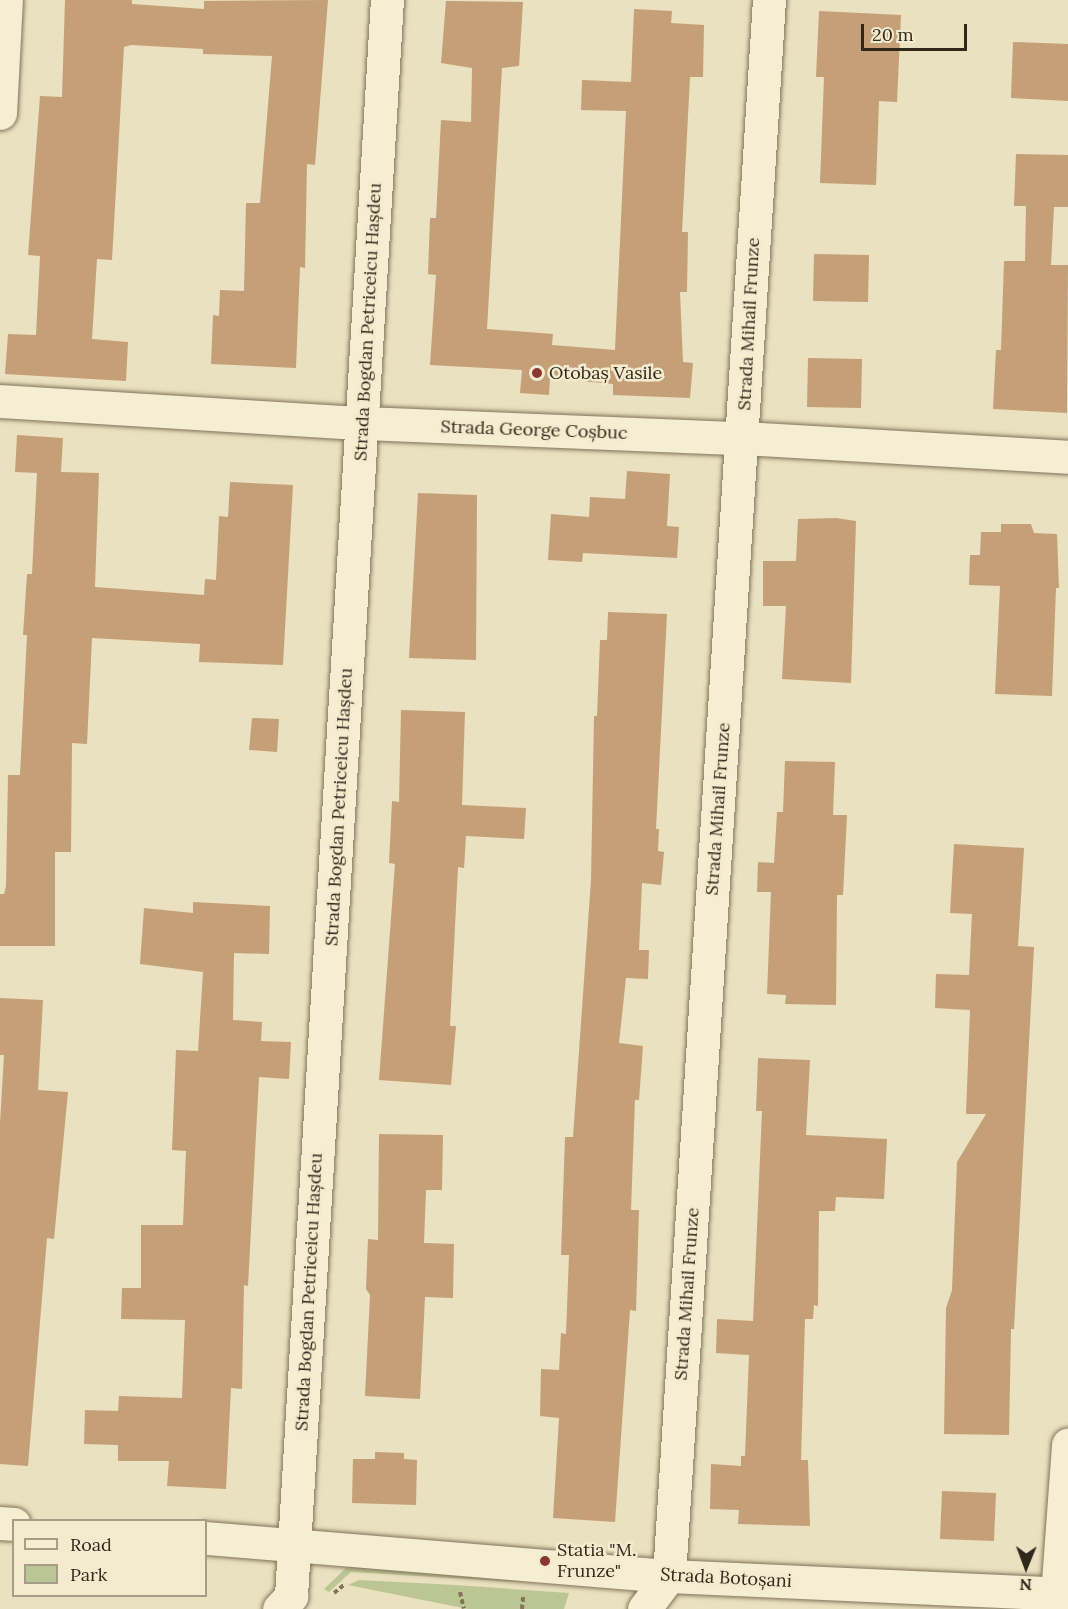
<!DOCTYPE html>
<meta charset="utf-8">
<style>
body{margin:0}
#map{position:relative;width:1068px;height:1609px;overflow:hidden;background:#e9e1bf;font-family:Lora,serif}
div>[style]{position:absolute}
.green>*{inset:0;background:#bcc695}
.building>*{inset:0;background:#c59f78}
.path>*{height:4px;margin-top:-2px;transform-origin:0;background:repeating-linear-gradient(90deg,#817259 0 4.5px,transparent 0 7.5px)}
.roads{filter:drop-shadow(0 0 2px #817259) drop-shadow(0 0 2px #817259)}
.minor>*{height:33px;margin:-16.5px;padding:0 16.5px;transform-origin:16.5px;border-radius:16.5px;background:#f5eed2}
.dots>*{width:16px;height:16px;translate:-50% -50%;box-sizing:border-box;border:3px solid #f2ebce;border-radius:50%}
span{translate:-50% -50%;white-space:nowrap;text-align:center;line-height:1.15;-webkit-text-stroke:5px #f2ebce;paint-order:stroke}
.street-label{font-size:18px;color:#31281c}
.poi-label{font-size:18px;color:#31281c}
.left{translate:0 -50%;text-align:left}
.legend{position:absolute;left:12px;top:1519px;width:195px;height:78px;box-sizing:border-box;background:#f2ebce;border:2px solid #a59d87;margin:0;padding:8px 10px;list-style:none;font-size:18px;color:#31281c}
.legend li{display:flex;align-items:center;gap:12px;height:30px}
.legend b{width:30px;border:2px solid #a59d87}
.north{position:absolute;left:996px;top:1537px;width:60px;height:60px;-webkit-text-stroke:4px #f2ebce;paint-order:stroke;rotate:181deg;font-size:16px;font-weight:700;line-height:24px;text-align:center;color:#31281c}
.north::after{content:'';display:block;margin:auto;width:21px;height:27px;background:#31281c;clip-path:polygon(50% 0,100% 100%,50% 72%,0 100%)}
.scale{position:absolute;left:861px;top:24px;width:106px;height:27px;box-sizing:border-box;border:3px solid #31281c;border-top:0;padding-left:8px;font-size:18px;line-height:21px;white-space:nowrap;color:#31281c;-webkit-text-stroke:4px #f2ebce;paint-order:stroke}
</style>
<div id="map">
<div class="green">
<div style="clip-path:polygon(351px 1563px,518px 1575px,519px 1582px,351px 1572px,329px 1592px,324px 1589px)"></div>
<div style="clip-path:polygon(359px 1580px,455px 1585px,569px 1593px,564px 1609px,468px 1609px,348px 1585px)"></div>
</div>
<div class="building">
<div style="clip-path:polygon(65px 0,132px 0,132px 4px,204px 9px,204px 1px,328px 0,315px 165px,307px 164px,305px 268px,300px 267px,296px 368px,211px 364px,213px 315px,219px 316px,220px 290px,244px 291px,246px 203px,260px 203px,272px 56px,203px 54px,203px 49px,131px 45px,124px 47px,112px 260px,97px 259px,92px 339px,128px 342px,126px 381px,5px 374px,8px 334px,36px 335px,40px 256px,28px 255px,40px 96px,62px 97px)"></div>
<div style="clip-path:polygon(446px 1px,523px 2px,519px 66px,502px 68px,487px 329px,553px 334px,552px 345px,615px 350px,626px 111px,581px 110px,582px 80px,631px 82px,634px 9px,672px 11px,671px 23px,704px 25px,703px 77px,690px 77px,682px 232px,688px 232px,687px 292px,680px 292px,683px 362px,693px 363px,690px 398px,613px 395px,613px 384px,550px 378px,549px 395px,520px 393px,522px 370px,430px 365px,436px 275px,428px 274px,430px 218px,436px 218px,441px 120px,471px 122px,472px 68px,441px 63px)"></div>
<div style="clip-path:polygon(819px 11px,901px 15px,897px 102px,879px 101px,876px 185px,820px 183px,824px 77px,816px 77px)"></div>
<div style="clip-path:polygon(1013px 42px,1068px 44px,1068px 101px,1011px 98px)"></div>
<div style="clip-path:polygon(1016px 154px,1068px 155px,1068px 207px,1054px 207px,1051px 265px,1068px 265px,1067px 413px,993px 409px,996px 350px,1001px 350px,1004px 261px,1025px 261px,1026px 206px,1014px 206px)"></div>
<div style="clip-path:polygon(814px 254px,869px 255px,868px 302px,813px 301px)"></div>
<div style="clip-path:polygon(808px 358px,862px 359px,861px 408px,807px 407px)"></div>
<div style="clip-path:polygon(17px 435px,63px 438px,61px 472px,99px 473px,95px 587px,204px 595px,205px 579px,216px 580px,219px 516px,228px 517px,230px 482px,293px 485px,283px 665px,199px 662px,200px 644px,92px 638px,87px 744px,72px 743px,71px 852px,55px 852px,55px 946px,0 946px,0 894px,4px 894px,6px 886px,8px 775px,20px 775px,27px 635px,23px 635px,27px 574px,32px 574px,37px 473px,15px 472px)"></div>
<div style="clip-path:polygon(627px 471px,670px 474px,667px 526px,679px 527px,677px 558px,583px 553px,582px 562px,548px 560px,551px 514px,589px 517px,590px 497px,625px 499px)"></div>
<div style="clip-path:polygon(418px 493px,477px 495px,476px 660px,409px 658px)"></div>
<div style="clip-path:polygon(836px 518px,856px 521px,851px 683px,782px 679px,786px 606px,763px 606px,763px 561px,796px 561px,798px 519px)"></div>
<div style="clip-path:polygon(1001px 524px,1031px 524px,1034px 533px,1057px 534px,1059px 588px,1056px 588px,1052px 696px,995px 694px,1000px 586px,969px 585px,970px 555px,980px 555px,981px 532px,1001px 532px)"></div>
<div style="clip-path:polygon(608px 612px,667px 614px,656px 829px,659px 829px,658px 851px,664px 852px,661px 885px,642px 883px,639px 950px,649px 950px,648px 979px,626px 978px,619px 1043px,643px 1046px,639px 1100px,635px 1100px,631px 1210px,639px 1210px,636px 1311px,630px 1310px,615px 1522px,553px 1518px,559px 1418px,540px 1416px,541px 1369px,559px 1370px,561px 1333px,566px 1334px,569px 1255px,561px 1255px,565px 1137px,573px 1137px,591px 880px,594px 716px,597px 716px,600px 640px,607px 640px)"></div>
<div style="clip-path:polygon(401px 710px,465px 712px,462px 805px,526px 808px,524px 839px,466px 836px,464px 868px,458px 867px,450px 1026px,456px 1026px,451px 1085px,379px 1080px,395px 864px,389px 863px,392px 801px,399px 802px)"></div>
<div style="clip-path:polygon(252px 718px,279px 719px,277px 752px,249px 750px)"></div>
<div style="clip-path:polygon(785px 761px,835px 762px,833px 815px,847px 815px,843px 895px,837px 895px,836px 1005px,785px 1004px,786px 995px,767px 994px,771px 892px,757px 892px,758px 862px,774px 863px,777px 812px,783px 812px)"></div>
<div style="clip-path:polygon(954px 844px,1024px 848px,1018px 946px,1034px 947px,1014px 1329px,1011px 1329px,1009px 1435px,944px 1434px,946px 1308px,952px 1290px,957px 1162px,986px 1114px,966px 1114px,970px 1010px,935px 1008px,936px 974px,969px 975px,972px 914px,950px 913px)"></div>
<div style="clip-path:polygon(193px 902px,270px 906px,269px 954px,234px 953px,233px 1020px,262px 1022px,261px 1041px,291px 1042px,289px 1079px,259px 1077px,248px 1286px,244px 1285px,242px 1389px,231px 1388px,226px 1489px,167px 1486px,169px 1461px,118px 1461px,118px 1445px,84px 1444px,85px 1410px,118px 1411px,119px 1396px,182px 1398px,185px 1320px,121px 1319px,122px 1288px,141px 1288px,141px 1225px,183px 1225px,186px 1151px,172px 1150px,176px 1050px,198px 1051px,203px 972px,140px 964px,144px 908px,193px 913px)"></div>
<div style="clip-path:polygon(0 998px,43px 1000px,38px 1090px,68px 1092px,54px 1239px,47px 1238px,28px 1466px,0 1464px,0 1123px,4px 1055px,0 1055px)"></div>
<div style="clip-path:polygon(758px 1058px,810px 1060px,806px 1135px,887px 1139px,884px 1199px,836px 1197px,835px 1211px,819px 1211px,818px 1306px,814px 1305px,813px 1319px,805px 1319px,801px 1460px,808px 1460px,810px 1526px,738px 1524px,739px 1510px,710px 1509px,711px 1464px,741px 1466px,741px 1456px,745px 1456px,749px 1355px,716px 1353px,717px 1319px,753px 1321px,762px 1111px,756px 1111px)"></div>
<div style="clip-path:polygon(379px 1134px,443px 1135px,442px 1190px,426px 1190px,424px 1243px,454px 1244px,453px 1298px,425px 1297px,420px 1399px,365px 1396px,370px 1295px,366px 1289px,368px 1239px,378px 1240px)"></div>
<div style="clip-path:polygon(375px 1452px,404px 1453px,404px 1459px,417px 1460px,416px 1505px,352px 1503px,353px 1459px,375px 1459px)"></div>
<div style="clip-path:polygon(942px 1491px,996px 1493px,994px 1541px,940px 1539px)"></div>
</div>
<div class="path">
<div style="left:460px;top:1592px;width:17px;rotate:77deg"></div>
<div style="left:334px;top:1593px;width:13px;rotate:-39deg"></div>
<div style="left:522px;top:1609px;width:12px;rotate:-85deg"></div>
</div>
<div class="roads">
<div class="minor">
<div style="left:0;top:113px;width:113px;rotate:-87deg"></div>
<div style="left:0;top:401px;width:363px;rotate:3.5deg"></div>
<div style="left:362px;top:423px;width:380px;rotate:2.3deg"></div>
<div style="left:742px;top:438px;width:327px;rotate:3.3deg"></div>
<div style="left:0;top:1523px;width:14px;rotate:4deg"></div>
<div style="left:206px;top:1538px;width:465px;rotate:4.7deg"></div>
<div style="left:669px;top:1576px;width:399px;rotate:2.6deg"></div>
<div style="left:279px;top:1609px;width:18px;rotate:-47deg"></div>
<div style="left:291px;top:1596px;width:1599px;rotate:-86.56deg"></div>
<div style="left:644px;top:1609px;width:41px;rotate:-52.9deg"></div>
<div style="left:669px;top:1576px;width:1579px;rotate:-86.37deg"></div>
<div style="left:1056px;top:1609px;width:165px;rotate:-85.8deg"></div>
</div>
</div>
<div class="dots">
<div style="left:537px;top:373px;background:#8b362e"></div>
<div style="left:545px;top:1561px;background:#8b362e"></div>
</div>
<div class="street-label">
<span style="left:368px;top:322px;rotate:-87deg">Strada Bogdan Petriceicu Hașdeu</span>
<span style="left:749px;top:324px;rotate:-87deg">Strada Mihail Frunze</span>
<span style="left:534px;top:430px;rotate:2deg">Strada George Coșbuc</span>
<span style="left:339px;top:807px;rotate:-87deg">Strada Bogdan Petriceicu Hașdeu</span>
<span style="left:718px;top:809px;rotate:-86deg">Strada Mihail Frunze</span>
<span style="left:309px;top:1292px;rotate:-87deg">Strada Bogdan Petriceicu Hașdeu</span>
<span style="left:687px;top:1294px;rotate:-86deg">Strada Mihail Frunze</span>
<span style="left:726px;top:1578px;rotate:3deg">Strada Botoșani</span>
</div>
<div class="poi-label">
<span class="left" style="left:549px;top:373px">Otobaș Vasile</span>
<span class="left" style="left:557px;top:1561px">Statia "M.<br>Frunze"</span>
</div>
<ul class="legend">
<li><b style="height:8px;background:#f5eed2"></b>Road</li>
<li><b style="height:16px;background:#bcc695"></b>Park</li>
</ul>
<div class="north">N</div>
<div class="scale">20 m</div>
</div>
